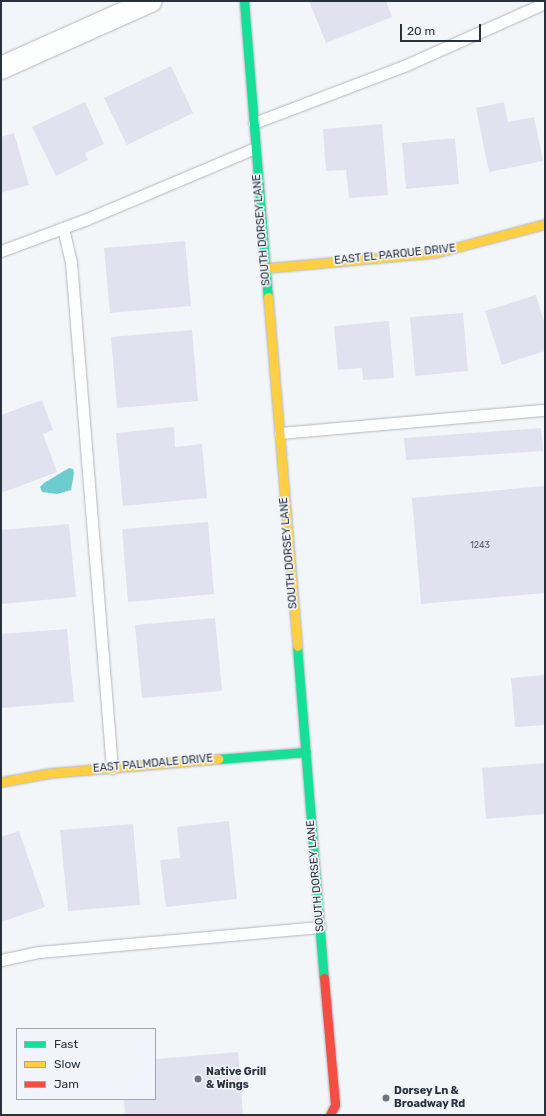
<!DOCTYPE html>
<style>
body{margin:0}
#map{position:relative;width:546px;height:1116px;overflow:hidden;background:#f3f6f9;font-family:Rubik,sans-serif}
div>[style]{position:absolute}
.water>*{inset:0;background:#6dcdce}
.building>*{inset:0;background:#e2e1ef}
.roads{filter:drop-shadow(0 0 1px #b1b6bd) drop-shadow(0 0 1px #b1b6bd)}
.lane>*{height:11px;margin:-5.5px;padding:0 5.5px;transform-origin:5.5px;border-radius:5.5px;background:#fdfefe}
.street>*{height:22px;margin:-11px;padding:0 11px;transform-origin:11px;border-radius:11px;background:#fdfefe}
.fast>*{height:9px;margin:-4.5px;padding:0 4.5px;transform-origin:4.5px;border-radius:4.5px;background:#16e098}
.slow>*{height:9px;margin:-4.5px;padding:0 4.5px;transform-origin:4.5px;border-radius:4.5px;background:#ffcf43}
.jam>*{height:9px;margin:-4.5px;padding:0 4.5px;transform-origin:4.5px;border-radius:4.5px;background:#f24e42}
.dots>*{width:11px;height:11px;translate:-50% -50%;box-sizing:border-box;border:2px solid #f1f5fb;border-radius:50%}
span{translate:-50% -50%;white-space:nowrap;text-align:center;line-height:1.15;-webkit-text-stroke:3.5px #f1f5fb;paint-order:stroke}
.number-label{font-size:9px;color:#575d6a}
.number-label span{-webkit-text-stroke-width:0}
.street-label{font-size:11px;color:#29313d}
.poi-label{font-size:11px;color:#29313d;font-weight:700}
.left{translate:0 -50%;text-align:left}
.frame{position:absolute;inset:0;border:2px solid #29313d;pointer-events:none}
.legend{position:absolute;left:16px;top:1028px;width:140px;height:72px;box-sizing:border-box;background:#f1f5fb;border:1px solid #a1a7af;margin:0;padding:5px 7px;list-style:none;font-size:12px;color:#29313d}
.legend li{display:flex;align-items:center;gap:8px;height:20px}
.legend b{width:20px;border:1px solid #a1a7af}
.scale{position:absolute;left:400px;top:24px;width:81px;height:18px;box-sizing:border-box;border:2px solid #29313d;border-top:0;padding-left:5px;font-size:12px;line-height:14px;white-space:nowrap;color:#29313d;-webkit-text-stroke:3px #f1f5fb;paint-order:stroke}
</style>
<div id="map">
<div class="water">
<div style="clip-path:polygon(69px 468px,73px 469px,74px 473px,71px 490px,57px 494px,42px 492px,40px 487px,44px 483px)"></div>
</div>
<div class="building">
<div style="clip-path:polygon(309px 1px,386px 1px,392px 17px,326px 43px)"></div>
<div style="clip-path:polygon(171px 66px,193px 113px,127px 145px,104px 98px)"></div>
<div style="clip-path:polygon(85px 102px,104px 144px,85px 153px,88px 160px,56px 176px,32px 127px)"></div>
<div style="clip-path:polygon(504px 102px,508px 122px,534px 117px,543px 161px,489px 172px,476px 108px)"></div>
<div style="clip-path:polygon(382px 124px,388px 195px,349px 198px,346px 170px,326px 171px,323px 129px)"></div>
<div style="clip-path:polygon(14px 133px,29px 185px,1px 193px,1px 137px)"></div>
<div style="clip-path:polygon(455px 138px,459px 184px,406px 189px,402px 143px)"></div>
<div style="clip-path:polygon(185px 241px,191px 306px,110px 313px,104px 248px)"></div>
<div style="clip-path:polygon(536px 295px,545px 325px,545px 351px,502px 365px,485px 311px)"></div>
<div style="clip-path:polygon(463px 313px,468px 371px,415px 376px,410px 317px)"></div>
<div style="clip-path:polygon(389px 321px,394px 378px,363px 380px,362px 368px,338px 370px,334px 326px)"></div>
<div style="clip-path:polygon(192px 330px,198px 401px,117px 408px,111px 337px)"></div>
<div style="clip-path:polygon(42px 400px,53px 430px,43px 434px,57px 472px,1px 493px,1px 415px)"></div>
<div style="clip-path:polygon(174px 427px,175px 447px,202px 444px,207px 498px,123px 506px,116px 433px)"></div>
<div style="clip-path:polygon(541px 428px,543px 451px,406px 460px,404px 438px)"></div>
<div style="clip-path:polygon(545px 486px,545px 593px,421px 604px,412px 498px)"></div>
<div style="clip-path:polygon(208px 522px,214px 594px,128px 602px,122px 529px)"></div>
<div style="clip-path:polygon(69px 524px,76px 597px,1px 604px,1px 530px)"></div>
<div style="clip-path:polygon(215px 618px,222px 691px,142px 698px,135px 625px)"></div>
<div style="clip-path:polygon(67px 629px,74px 702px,1px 708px,1px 634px)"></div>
<div style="clip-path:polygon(545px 675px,545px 725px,515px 727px,511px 678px)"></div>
<div style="clip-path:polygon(545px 763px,545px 814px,486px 819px,482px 768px)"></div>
<div style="clip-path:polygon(229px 821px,237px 899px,166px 907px,160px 860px,180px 858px,177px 827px)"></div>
<div style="clip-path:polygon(133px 824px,140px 905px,68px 911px,60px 830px)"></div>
<div style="clip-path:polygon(19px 831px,45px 907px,1px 922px,1px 837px)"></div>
<div style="clip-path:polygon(238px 1052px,243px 1115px,125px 1115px,124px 1099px,155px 1099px,155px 1059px)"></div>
</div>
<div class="roads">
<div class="lane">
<div style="left:254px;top:123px;width:160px;rotate:-20.8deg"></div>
<div style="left:404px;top:66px;width:154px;rotate:-24.1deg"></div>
<div style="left:63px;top:228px;width:35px;rotate:77deg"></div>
<div style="left:71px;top:262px;width:508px;rotate:85.37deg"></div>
<div style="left:1px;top:251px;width:92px;rotate:-20.4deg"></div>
<div style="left:87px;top:219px;width:182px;rotate:-22.9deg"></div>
<div style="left:280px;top:433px;width:266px;rotate:-5deg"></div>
<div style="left:1px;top:960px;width:39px;rotate:-12deg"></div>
<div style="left:39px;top:952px;width:282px;rotate:-5.1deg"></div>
</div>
<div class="street">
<div style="left:1px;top:68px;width:164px;rotate:-24.1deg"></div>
</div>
<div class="fast">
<div style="left:244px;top:1px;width:297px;rotate:85.4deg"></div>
<div style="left:297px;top:646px;width:333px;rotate:85.4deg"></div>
<div style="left:218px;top:759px;width:88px;rotate:-4.5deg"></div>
</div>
<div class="slow">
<div style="left:266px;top:268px;width:170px;rotate:-5.1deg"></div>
<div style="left:435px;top:253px;width:114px;rotate:-14.8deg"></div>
<div style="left:268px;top:297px;width:350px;rotate:85.2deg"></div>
<div style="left:1px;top:782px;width:50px;rotate:-10.4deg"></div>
<div style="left:50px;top:773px;width:169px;rotate:-4.8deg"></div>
</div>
<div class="jam">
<div style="left:324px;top:978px;width:127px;rotate:85deg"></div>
<div style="left:335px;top:1105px;width:11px;rotate:117deg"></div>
</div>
</div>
<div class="dots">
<div style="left:198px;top:1079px;background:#70767f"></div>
<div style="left:386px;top:1098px;background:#70767f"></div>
</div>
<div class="number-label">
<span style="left:480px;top:545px">1243</span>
</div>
<div class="street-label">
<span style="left:262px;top:230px;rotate:-95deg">SOUTH DORSEY LANE</span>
<span style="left:395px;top:255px;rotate:-6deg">EAST EL PARQUE DRIVE</span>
<span style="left:289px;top:553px;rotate:-95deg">SOUTH DORSEY LANE</span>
<span style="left:153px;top:764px;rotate:-5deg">EAST PALMDALE DRIVE</span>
<span style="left:316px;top:876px;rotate:-95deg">SOUTH DORSEY LANE</span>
</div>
<div class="poi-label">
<span class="left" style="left:206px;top:1079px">Native Grill<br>&amp; Wings</span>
<span class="left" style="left:394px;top:1098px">Dorsey Ln &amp;<br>Broadway Rd</span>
</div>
<div class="frame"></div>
<ul class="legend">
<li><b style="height:5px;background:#16e098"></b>Fast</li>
<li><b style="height:5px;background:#ffcf43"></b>Slow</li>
<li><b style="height:5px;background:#f24e42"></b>Jam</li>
</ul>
<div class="scale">20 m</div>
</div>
